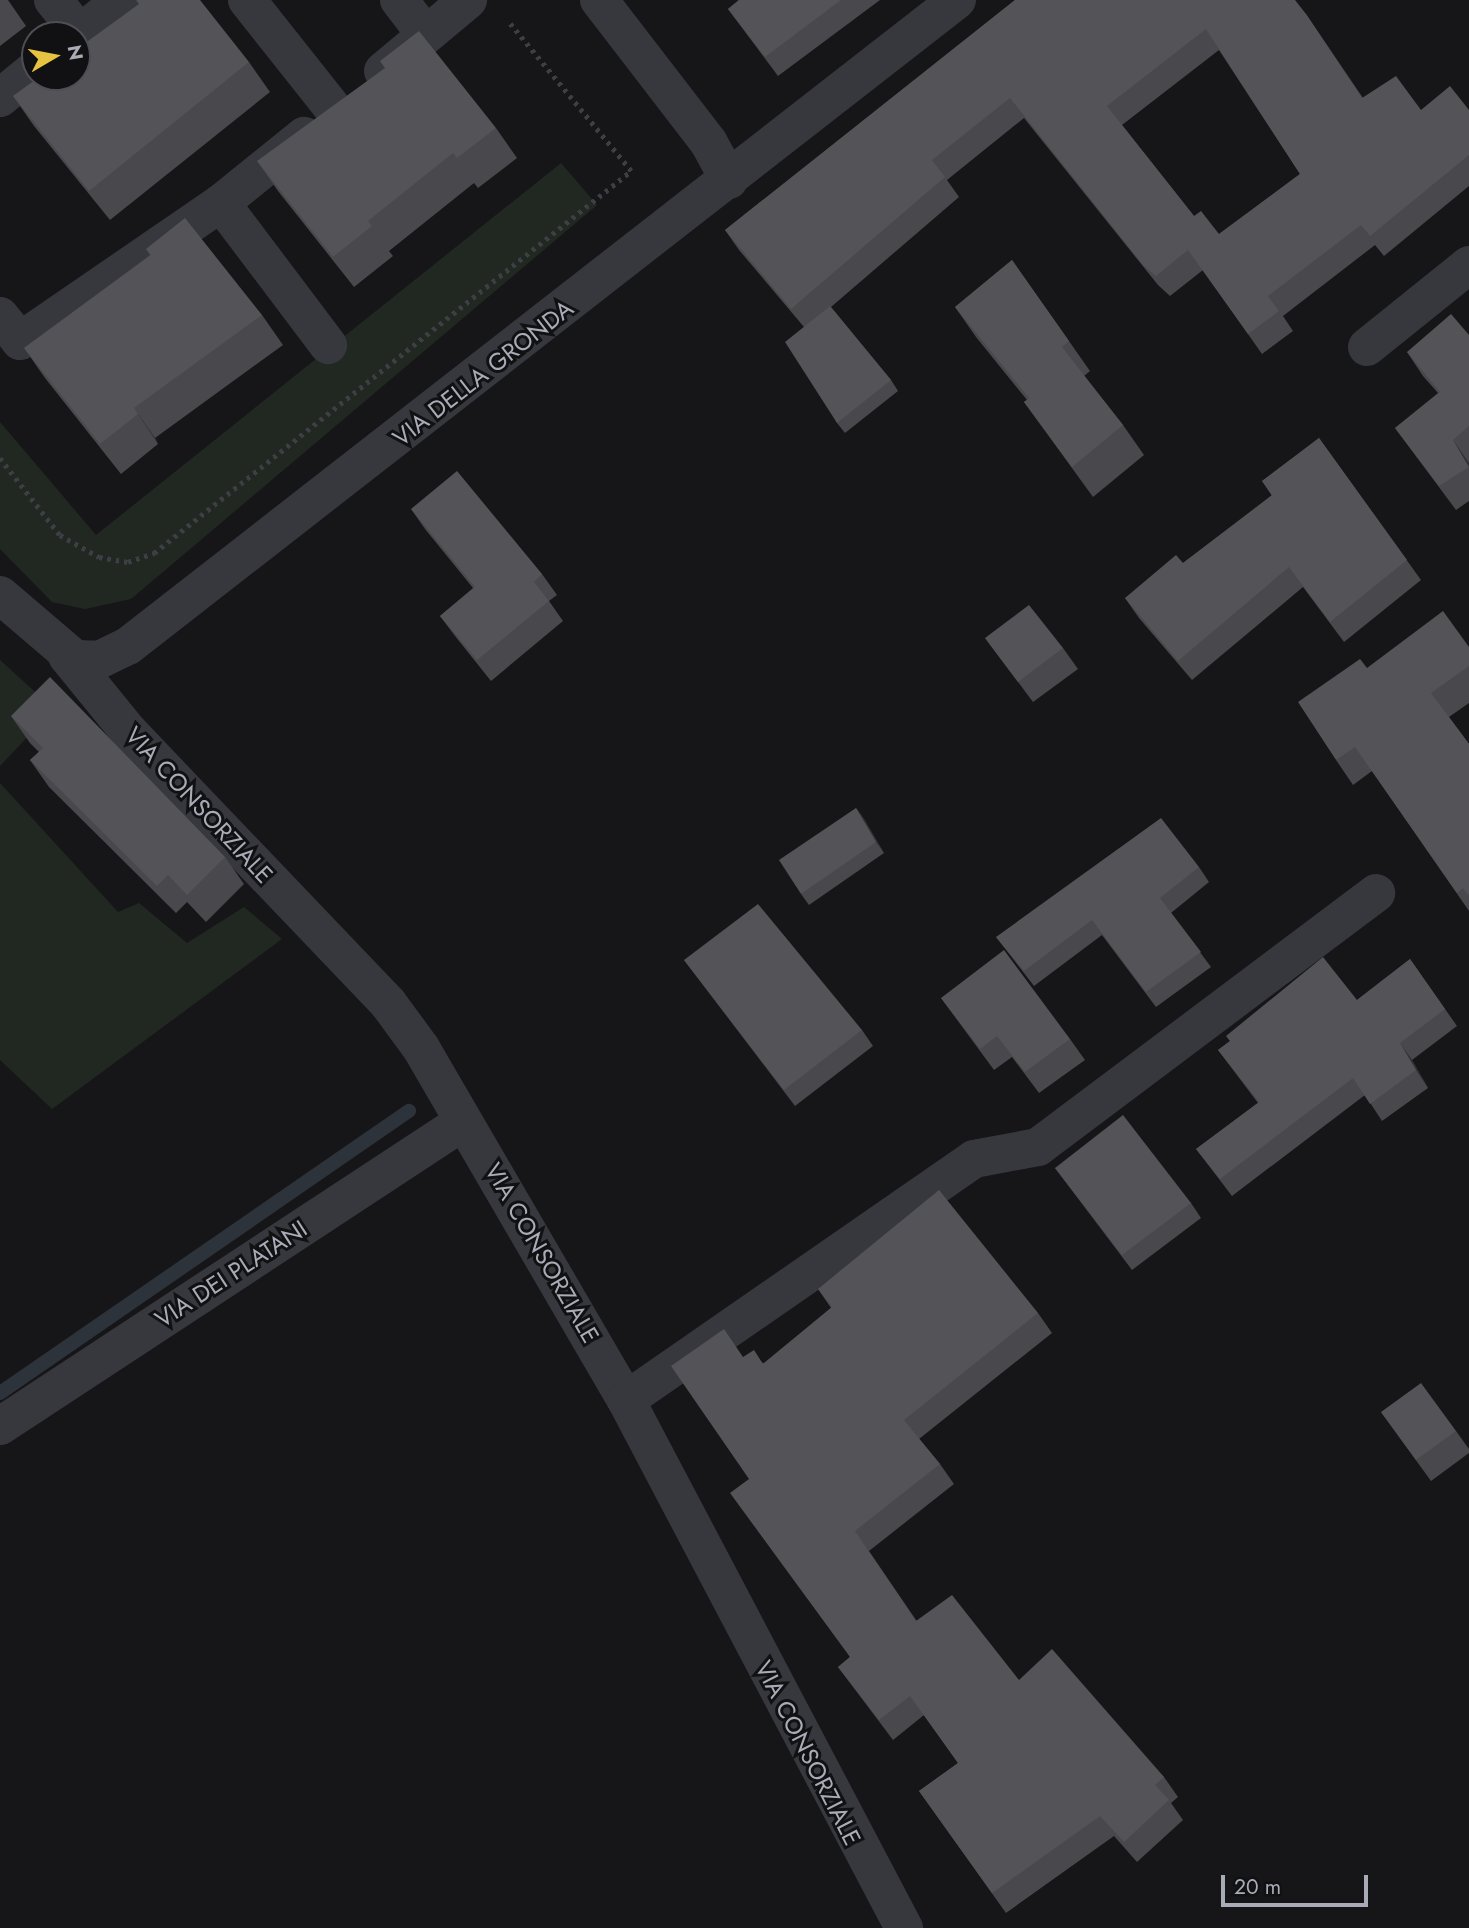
<!DOCTYPE html>
<style>
body{margin:0}
#map{position:relative;width:1469px;height:1928px;overflow:hidden;background:#161618;font-family:Jost,sans-serif}
div>[style]{position:absolute}
.green>*{inset:0;background:#212822}
.stream>*{height:14px;margin:-7px;padding:0 7px;transform-origin:7px;border-radius:7px;background:#2d333b}
.path>*{height:4.5px;margin-top:-2.25px;transform-origin:0;background:repeating-linear-gradient(90deg,#3e3f44 0 3.5px,transparent 0 8.5px)}
.minor>*{height:38px;margin:-19px;padding:0 19px;transform-origin:19px;border-radius:19px;background:#37383d}
.wall>*{inset:0;background:#48484d}
.shaded-wall>*{inset:0;background:#303033}
.building>*{inset:0;background:#535358}
span{translate:-50% -50%;white-space:nowrap;text-align:center;line-height:1.15;-webkit-text-stroke:6px #111113;paint-order:stroke}
.street-label{font-size:24px;color:#a9acb7}
.north{position:absolute;left:21px;top:21px;width:70px;height:70px;box-sizing:border-box;background:#111113;border:2px solid #4e4f55;border-radius:50%;rotate:80deg;font-size:19px;font-weight:700;line-height:28px;text-align:center;color:#a9acb7}
.north::after{content:'';display:block;margin:auto;width:24px;height:32px;background:#e6c340;clip-path:polygon(50% 0,100% 100%,50% 72%,0 100%)}
.scale{position:absolute;left:1221px;top:1875px;width:147px;height:32px;box-sizing:border-box;border:4px solid #a9acb7;border-top:0;padding-left:9px;font-size:21px;line-height:24px;white-space:nowrap;color:#a9acb7;-webkit-text-stroke:5px #111113;paint-order:stroke}
</style>
<div id="map">
<div class="green">
<div style="clip-path:polygon(561px 163px,597px 205px,131px 599px,85px 609px,52px 602px,0 549px,0 422px,96px 535px)"></div>
<div style="clip-path:polygon(0 660px,54px 709px,0 766px)"></div>
<div style="clip-path:polygon(0 783px,118px 912px,139px 903px,187px 943px,244px 907px,282px 939px,52px 1109px,0 1060px)"></div>
</div>
<div class="stream">
<div style="left:0;top:1393px;width:497px;rotate:-34.6deg"></div>
</div>
<div class="path">
<div style="left:0;top:458px;width:98px;rotate:52.1deg"></div>
<div style="left:60px;top:535px;width:45px;rotate:29.4deg"></div>
<div style="left:99px;top:557px;width:29px;rotate:10deg"></div>
<div style="left:128px;top:562px;width:28px;rotate:-19deg"></div>
<div style="left:154px;top:553px;width:611px;rotate:-38.69deg"></div>
<div style="left:631px;top:171px;width:195px;rotate:-129.4deg"></div>
</div>
<div class="minor">
<div style="left:53px;top:0;width:43px;rotate:50.7deg"></div>
<div style="left:247px;top:0;width:142px;rotate:51.6deg"></div>
<div style="left:399px;top:0;width:44px;rotate:52.4deg"></div>
<div style="left:599px;top:0;width:180px;rotate:52.4deg"></div>
<div style="left:709px;top:143px;width:42px;rotate:61.6deg"></div>
<div style="left:77px;top:36px;width:57px;rotate:-39.3deg"></div>
<div style="left:383px;top:71px;width:111px;rotate:-39.9deg"></div>
<div style="left:0;top:98px;width:45px;rotate:-39.6deg"></div>
<div style="left:221px;top:203px;width:178px;rotate:53deg"></div>
<div style="left:0;top:316px;width:32px;rotate:51deg"></div>
<div style="left:20px;top:341px;width:244px;rotate:-34.5deg"></div>
<div style="left:221px;top:203px;width:107px;rotate:-38.9deg"></div>
<div style="left:1367px;top:347px;width:131px;rotate:-38.8deg"></div>
<div style="left:0;top:595px;width:99px;rotate:40.5deg"></div>
<div style="left:75px;top:659px;width:24px;rotate:2deg"></div>
<div style="left:99px;top:660px;width:32px;rotate:-26deg"></div>
<div style="left:128px;top:646px;width:1051px;rotate:-37.93deg"></div>
<div style="left:67px;top:656px;width:98px;rotate:50.8deg"></div>
<div style="left:129px;top:732px;width:375px;rotate:46.3deg"></div>
<div style="left:388px;top:1003px;width:56px;rotate:53.7deg"></div>
<div style="left:421px;top:1048px;width:407px;rotate:59.8deg"></div>
<div style="left:626px;top:1400px;width:597px;rotate:62.23deg"></div>
<div style="left:626px;top:1400px;width:423px;rotate:-34.7deg"></div>
<div style="left:974px;top:1159px;width:65px;rotate:-10.6deg"></div>
<div style="left:1038px;top:1147px;width:423px;rotate:-36.9deg"></div>
<div style="left:0;top:1426px;width:554px;rotate:-33.29deg"></div>
</div>
<div class="wall">
<div style="clip-path:polygon(0 0,8px 0,26px 26px,0 46px)"></div>
<div style="clip-path:polygon(739px 0,880px 0,778px 76px,728px 9px)"></div>
<div style="clip-path:polygon(evenodd,1015px 0,1306px 14px,1363px 98px,1421px 110px,1469px 110px,1469px 186px,1384px 256px,1375px 245px,1283px 316px,1293px 331px,1262px 354px,1203px 270px,1170px 296px,1158px 285px,1024px 118px,947px 180px,959px 197px,831px 307px,891px 380px,898px 391px,845px 433px,837px 423px,804px 327px,739px 250px,725px 230px,1015px 0,1219px 50px,1300px 174px,1219px 234px,1194px 216px,1122px 125px,1219px 50px)"></div>
<div style="clip-path:polygon(249px 62px,270px 92px,110px 220px,34px 126px,13px 96px)"></div>
<div style="clip-path:polygon(496px 128px,517px 158px,478px 188px,474px 183px,389px 251px,393px 256px,354px 287px,278px 191px,257px 161px)"></div>
<div style="clip-path:polygon(146px 249px,262px 315px,283px 345px,155px 438px,158px 444px,121px 474px,45px 378px,24px 348px,150px 255px)"></div>
<div style="clip-path:polygon(1012px 260px,1090px 371px,1084px 376px,1123px 425px,1144px 455px,1093px 497px,1024px 402px,1027px 400px,976px 337px,955px 307px)"></div>
<div style="clip-path:polygon(1469px 335px,1469px 501px,1456px 510px,1395px 428px,1438px 393px,1423px 376px,1407px 352px)"></div>
<div style="clip-path:polygon(1319px 438px,1421px 580px,1344px 642px,1303px 587px,1192px 680px,1139px 618px,1125px 598px,1183px 563px,1272px 496px,1262px 481px)"></div>
<div style="clip-path:polygon(411px 509px,542px 574px,557px 595px,549px 601px,563px 621px,491px 681px,455px 636px,440px 616px,473px 588px,425px 529px)"></div>
<div style="clip-path:polygon(985px 638px,1063px 648px,1078px 669px,1033px 702px)"></div>
<div style="clip-path:polygon(1469px 647px,1469px 703px,1449px 717px,1469px 744px,1469px 911px,1372px 771px,1353px 785px,1336px 760px,1367px 668px)"></div>
<div style="clip-path:polygon(11px 716px,225px 857px,244px 884px,206px 922px,187px 902px,176px 913px,49px 787px,30px 760px,39px 752px,30px 743px)"></div>
<div style="clip-path:polygon(856px 808px,864px 819px,884px 853px,809px 905px,801px 894px)"></div>
<div style="clip-path:polygon(1199px 867px,1209px 882px,1171px 913px,1211px 967px,1156px 1007px,1102px 935px,1034px 986px,996px 937px)"></div>
<div style="clip-path:polygon(1410px 959px,1457px 1026px,1412px 1060px,1428px 1088px,1382px 1121px,1365px 1095px,1232px 1196px,1196px 1149px,1258px 1103px,1218px 1050px,1230px 1041px,1357px 1000px)"></div>
<div style="clip-path:polygon(684px 960px,862px 1030px,873px 1046px,795px 1106px)"></div>
<div style="clip-path:polygon(941px 998px,1070px 1039px,1085px 1060px,1039px 1093px,1012px 1057px,994px 1070px)"></div>
<div style="clip-path:polygon(1055px 1168px,1191px 1203px,1201px 1218px,1132px 1270px)"></div>
<div style="clip-path:polygon(818px 1289px,1038px 1313px,1052px 1333px,919px 1439px,940px 1464px,954px 1484px,869px 1551px,916px 1620px,1019px 1680px,1164px 1777px,1178px 1797px,1171px 1803px,1183px 1820px,1137px 1862px,1114px 1836px,1006px 1913px,919px 1791px,958px 1763px,924px 1715px,893px 1740px,838px 1667px,850px 1657px,749px 1479px,743px 1357px,764px 1363px,831px 1308px)"></div>
<div style="clip-path:polygon(1381px 1412px,1456px 1431px,1469px 1449px,1469px 1453px,1431px 1481px)"></div>
</div>
<div class="shaded-wall">
<div style="clip-path:polygon(134px 408px,155px 438px,158px 444px)"></div>
<div style="clip-path:polygon(1453px 440px,1469px 463px,1469px 468px)"></div>
<div style="clip-path:polygon(856px 808px,864px 819px,884px 853px,876px 842px)"></div>
<div style="clip-path:polygon(1400px 1043px,1412px 1060px,1428px 1088px,1416px 1070px)"></div>
</div>
<div class="building">
<div style="clip-path:polygon(136px 0,200px 0,249px 62px,89px 191px,13px 96px,39px 77px,77px 77px,77px 49px,139px 4px)"></div>
<div style="clip-path:polygon(739px 0,841px 0,765px 57px,728px 9px)"></div>
<div style="clip-path:polygon(evenodd,1015px 0,1295px 0,1306px 14px,1362px 98px,1396px 76px,1421px 110px,1450px 86px,1469px 110px,1469px 155px,1370px 236px,1361px 225px,1268px 296px,1279px 311px,1248px 334px,1188px 250px,1156px 276px,1143px 265px,1010px 98px,932px 160px,945px 177px,791px 309px,725px 230px,1015px 0,1206px 29px,1300px 174px,1219px 234px,1201px 211px,1194px 216px,1107px 106px,1206px 29px)"></div>
<div style="clip-path:polygon(419px 31px,496px 128px,457px 158px,453px 153px,368px 221px,372px 226px,333px 257px,257px 161px,385px 68px,380px 61px)"></div>
<div style="clip-path:polygon(185px 218px,262px 315px,134px 408px,138px 414px,100px 444px,24px 348px,151px 255px,146px 249px)"></div>
<div style="clip-path:polygon(1012px 260px,1069px 341px,1062px 347px,1123px 425px,1072px 467px,1024px 402px,1029px 398px,955px 307px)"></div>
<div style="clip-path:polygon(830px 306px,891px 380px,837px 423px,785px 342px)"></div>
<div style="clip-path:polygon(1451px 314px,1469px 335px,1469px 426px,1453px 440px,1469px 467px,1439px 486px,1395px 428px,1440px 392px,1407px 352px)"></div>
<div style="clip-path:polygon(1319px 438px,1407px 560px,1330px 622px,1289px 567px,1178px 661px,1125px 598px,1176px 555px,1183px 563px,1272px 495px,1262px 481px)"></div>
<div style="clip-path:polygon(457px 471px,542px 574px,534px 582px,549px 601px,477px 660px,440px 616px,475px 587px,411px 509px)"></div>
<div style="clip-path:polygon(1029px 605px,1063px 648px,1018px 682px,985px 638px)"></div>
<div style="clip-path:polygon(1443px 611px,1469px 647px,1469px 666px,1431px 693px,1469px 744px,1469px 894px,1468px 895px,1463px 888px,1457px 893px,1355px 747px,1336px 760px,1298px 702px,1360px 659px,1367px 668px)"></div>
<div style="clip-path:polygon(50px 677px,225px 857px,187px 895px,168px 875px,157px 886px,30px 760px,43px 748px,11px 716px)"></div>
<div style="clip-path:polygon(856px 808px,876px 842px,801px 894px,779px 860px)"></div>
<div style="clip-path:polygon(1161px 818px,1199px 867px,1160px 898px,1201px 952px,1146px 992px,1092px 920px,1024px 971px,996px 937px)"></div>
<div style="clip-path:polygon(758px 904px,862px 1030px,784px 1090px,684px 960px)"></div>
<div style="clip-path:polygon(1004px 950px,1070px 1039px,1025px 1072px,997px 1036px,980px 1049px,941px 998px)"></div>
<div style="clip-path:polygon(1323px 957px,1357px 1000px,1410px 959px,1445px 1009px,1400px 1043px,1416px 1070px,1370px 1104px,1353px 1078px,1220px 1179px,1196px 1149px,1259px 1102px,1218px 1050px,1230px 1041px,1226px 1036px)"></div>
<div style="clip-path:polygon(1123px 1115px,1191px 1203px,1122px 1255px,1055px 1168px)"></div>
<div style="clip-path:polygon(939px 1190px,1038px 1313px,904px 1420px,940px 1464px,855px 1531px,916px 1621px,952px 1595px,1019px 1680px,1052px 1649px,1164px 1777px,1155px 1785px,1169px 1800px,1124px 1842px,1100px 1816px,992px 1893px,919px 1791px,958px 1763px,910px 1696px,879px 1720px,838px 1667px,850px 1657px,730px 1493px,749px 1479px,671px 1366px,724px 1329px,743px 1357px,754px 1350px,763px 1364px,832px 1307px,818px 1289px)"></div>
<div style="clip-path:polygon(1421px 1383px,1456px 1431px,1416px 1460px,1381px 1412px)"></div>
</div>
<div class="street-label">
<span style="left:483px;top:373px;rotate:-38deg">VIA DELLA GRONDA</span>
<span style="left:199px;top:805px;rotate:47deg">VIA CONSORZIALE</span>
<span style="left:542px;top:1253px;rotate:60deg">VIA CONSORZIALE</span>
<span style="left:231px;top:1274px;rotate:-33deg">VIA DEI PLATANI</span>
<span style="left:808px;top:1753px;rotate:63deg">VIA CONSORZIALE</span>
</div>
<div class="north">N</div>
<div class="scale">20 m</div>
</div>
